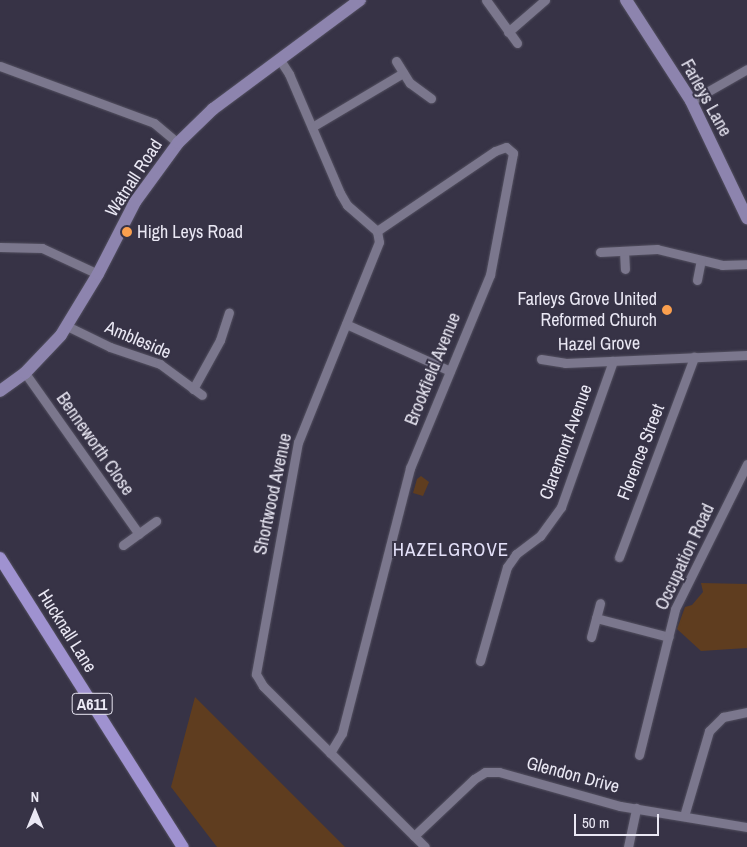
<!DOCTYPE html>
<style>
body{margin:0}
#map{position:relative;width:747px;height:847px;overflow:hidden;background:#373346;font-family:"Archivo Narrow",sans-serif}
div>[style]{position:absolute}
.green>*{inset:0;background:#5f3d1f}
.roads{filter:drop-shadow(0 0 1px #535060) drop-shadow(0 0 1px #535060)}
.street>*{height:9px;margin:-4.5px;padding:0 4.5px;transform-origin:4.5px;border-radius:4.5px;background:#7b778d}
.secondary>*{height:12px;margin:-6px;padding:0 6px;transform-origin:6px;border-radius:6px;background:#8d84ae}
.primary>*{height:12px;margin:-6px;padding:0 6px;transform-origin:6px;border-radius:6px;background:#9f92d0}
.dots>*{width:14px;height:14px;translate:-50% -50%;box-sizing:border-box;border:2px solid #373346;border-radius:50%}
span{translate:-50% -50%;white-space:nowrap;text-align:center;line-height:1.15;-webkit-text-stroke:4px #373346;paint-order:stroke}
.shield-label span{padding:1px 4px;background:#373346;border:1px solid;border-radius:4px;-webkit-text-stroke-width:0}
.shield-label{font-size:16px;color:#eae8f4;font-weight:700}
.street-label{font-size:18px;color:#eae8f4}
.poi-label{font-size:18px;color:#eae8f4}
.left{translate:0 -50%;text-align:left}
.right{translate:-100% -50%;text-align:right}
.neighbourhood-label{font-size:19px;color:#e4e1f9;letter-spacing:1px}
.north{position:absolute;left:10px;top:787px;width:50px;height:50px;-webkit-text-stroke:4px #373346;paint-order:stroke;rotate:0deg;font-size:14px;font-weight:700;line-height:20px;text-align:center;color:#eae8f4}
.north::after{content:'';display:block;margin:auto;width:18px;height:22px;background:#eae8f4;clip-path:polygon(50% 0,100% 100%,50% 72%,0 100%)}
.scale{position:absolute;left:574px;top:814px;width:85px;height:22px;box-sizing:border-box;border:2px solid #eae8f4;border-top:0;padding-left:6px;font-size:15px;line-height:18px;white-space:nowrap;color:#eae8f4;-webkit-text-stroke:4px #373346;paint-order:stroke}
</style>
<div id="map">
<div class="green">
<div style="clip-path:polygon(421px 476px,429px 482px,423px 496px,413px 493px,417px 479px)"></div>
<div style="clip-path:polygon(701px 583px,747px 584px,747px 648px,701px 651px,677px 629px,685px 607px,692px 605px,703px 592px)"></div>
<div style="clip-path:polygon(195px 697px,345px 847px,217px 847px,171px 787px)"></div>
</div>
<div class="roads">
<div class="street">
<div style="left:486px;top:0;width:53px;rotate:54.2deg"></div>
<div style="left:508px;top:32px;width:49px;rotate:-40.9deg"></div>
<div style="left:280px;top:60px;width:17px;rotate:57deg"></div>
<div style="left:289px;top:74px;width:129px;rotate:66.8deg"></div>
<div style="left:340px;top:193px;width:14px;rotate:60deg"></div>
<div style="left:347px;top:205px;width:40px;rotate:41deg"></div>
<div style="left:377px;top:231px;width:11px;rotate:80deg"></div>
<div style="left:379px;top:242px;width:216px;rotate:112deg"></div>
<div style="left:298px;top:442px;width:236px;rotate:100.3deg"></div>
<div style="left:256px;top:674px;width:14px;rotate:60deg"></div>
<div style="left:263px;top:686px;width:228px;rotate:44.8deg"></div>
<div style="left:396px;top:61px;width:26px;rotate:58deg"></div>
<div style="left:410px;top:83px;width:26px;rotate:36deg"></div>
<div style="left:0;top:66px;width:164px;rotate:20.3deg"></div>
<div style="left:154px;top:123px;width:31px;rotate:40deg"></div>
<div style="left:691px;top:101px;width:64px;rotate:-29.7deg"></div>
<div style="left:312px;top:127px;width:106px;rotate:-30.7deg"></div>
<div style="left:0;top:247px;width:42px;rotate:1.4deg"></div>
<div style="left:42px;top:248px;width:62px;rotate:24.9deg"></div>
<div style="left:624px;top:251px;width:18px;rotate:87deg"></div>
<div style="left:600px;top:252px;width:57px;rotate:-3deg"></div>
<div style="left:657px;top:249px;width:67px;rotate:13.8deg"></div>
<div style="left:722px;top:265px;width:25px;rotate:-2deg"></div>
<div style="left:697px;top:280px;width:20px;rotate:-79deg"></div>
<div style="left:346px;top:324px;width:114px;rotate:24.3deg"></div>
<div style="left:67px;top:326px;width:48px;rotate:26deg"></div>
<div style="left:110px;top:347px;width:53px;rotate:18.8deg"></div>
<div style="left:160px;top:364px;width:52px;rotate:36.4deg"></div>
<div style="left:541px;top:359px;width:24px;rotate:9deg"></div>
<div style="left:565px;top:363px;width:182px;rotate:-2.5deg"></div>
<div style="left:25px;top:373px;width:197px;rotate:54.7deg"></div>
<div style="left:193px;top:389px;width:56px;rotate:-61.1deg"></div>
<div style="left:220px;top:340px;width:29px;rotate:-72deg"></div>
<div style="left:123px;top:545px;width:41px;rotate:-36deg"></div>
<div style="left:619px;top:557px;width:214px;rotate:-69.4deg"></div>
<div style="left:596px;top:618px;width:75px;rotate:14.6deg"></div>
<div style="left:591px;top:637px;width:35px;rotate:-75deg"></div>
<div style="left:480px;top:661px;width:98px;rotate:-74deg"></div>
<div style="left:507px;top:567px;width:16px;rotate:-55deg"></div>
<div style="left:516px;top:554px;width:30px;rotate:-37deg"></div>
<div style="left:540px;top:536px;width:36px;rotate:-54deg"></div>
<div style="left:561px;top:507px;width:155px;rotate:-70.4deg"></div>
<div style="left:330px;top:753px;width:23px;rotate:-59deg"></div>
<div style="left:342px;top:733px;width:274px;rotate:-75.6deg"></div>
<div style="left:410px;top:468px;width:209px;rotate:-67.5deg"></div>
<div style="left:490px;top:275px;width:124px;rotate:-79.3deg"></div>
<div style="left:513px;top:153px;width:9px;rotate:-139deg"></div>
<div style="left:506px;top:147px;width:12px;rotate:160deg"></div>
<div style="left:495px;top:151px;width:143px;rotate:145.9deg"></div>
<div style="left:639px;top:755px;width:150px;rotate:-76.1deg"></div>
<div style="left:675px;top:609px;width:162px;rotate:-63.6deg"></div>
<div style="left:684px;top:816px;width:89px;rotate:-73.6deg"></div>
<div style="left:709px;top:731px;width:20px;rotate:-45deg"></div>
<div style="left:723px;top:717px;width:25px;rotate:-12deg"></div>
<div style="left:414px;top:836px;width:83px;rotate:-43.5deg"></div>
<div style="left:474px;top:779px;width:13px;rotate:-32deg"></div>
<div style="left:485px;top:772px;width:14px"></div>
<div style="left:499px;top:772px;width:126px;rotate:15.7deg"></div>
<div style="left:620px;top:806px;width:129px;rotate:9.4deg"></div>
<div style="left:628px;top:847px;width:40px;rotate:-78deg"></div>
</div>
<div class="secondary">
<div style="left:626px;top:0;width:120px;rotate:57.2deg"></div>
<div style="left:691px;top:101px;width:130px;rotate:64.4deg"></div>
<div style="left:0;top:391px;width:31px;rotate:-36deg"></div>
<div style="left:25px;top:373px;width:52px;rotate:-46.5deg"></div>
<div style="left:61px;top:335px;width:71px;rotate:-58.8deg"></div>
<div style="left:98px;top:274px;width:81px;rotate:-62.8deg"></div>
<div style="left:135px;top:202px;width:73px;rotate:-53.9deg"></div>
<div style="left:178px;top:143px;width:49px;rotate:-44.2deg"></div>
<div style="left:213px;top:109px;width:183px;rotate:-36.6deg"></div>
</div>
<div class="primary">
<div style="left:0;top:558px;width:342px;rotate:57.7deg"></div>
</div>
</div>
<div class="dots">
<div style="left:127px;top:232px;background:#fa9f4e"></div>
<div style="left:667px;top:310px;background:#fa9f4e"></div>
</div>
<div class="shield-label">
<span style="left:92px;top:704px">A611</span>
</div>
<div class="street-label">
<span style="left:706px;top:98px;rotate:61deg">Farleys Lane</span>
<span style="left:134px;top:178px;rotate:-57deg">Watnall Road</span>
<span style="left:138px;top:340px;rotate:23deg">Ambleside</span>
<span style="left:599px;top:344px;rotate:-1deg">Hazel Grove</span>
<span style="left:433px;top:369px;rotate:-68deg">Brookfield Avenue</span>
<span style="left:566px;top:442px;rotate:-70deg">Claremont Avenue</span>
<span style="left:95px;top:444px;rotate:55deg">Benneworth Close</span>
<span style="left:641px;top:452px;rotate:-69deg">Florence Street</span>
<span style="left:273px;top:494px;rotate:-78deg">Shortwood Avenue</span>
<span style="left:685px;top:557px;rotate:-65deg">Occupation Road</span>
<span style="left:67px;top:631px;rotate:58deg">Hucknall Lane</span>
<span style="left:573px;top:775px;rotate:15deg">Glendon Drive</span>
</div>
<div class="poi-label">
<span class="left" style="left:137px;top:232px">High Leys Road</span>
<span class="right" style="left:657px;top:310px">Farleys Grove United<br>Reformed Church</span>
</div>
<div class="neighbourhood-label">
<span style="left:451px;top:550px">HAZELGROVE</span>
</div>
<div class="north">N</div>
<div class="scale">50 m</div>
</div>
